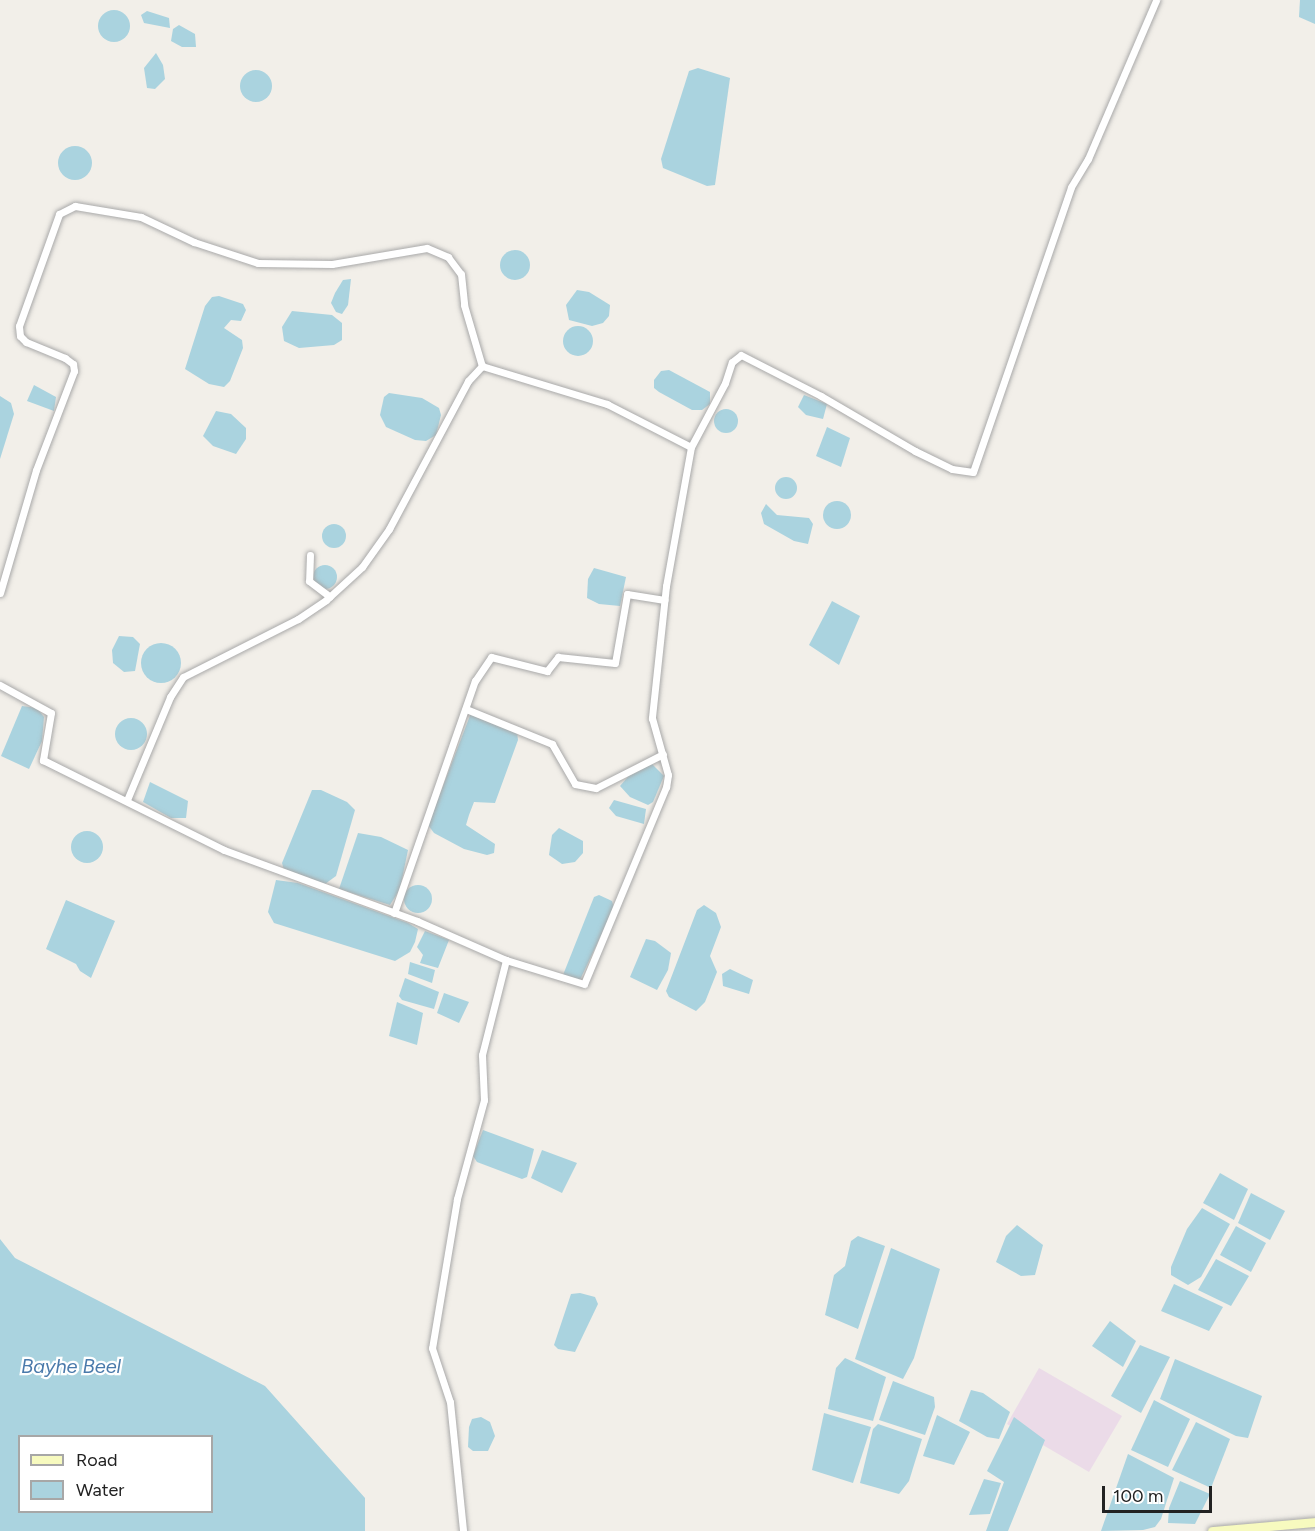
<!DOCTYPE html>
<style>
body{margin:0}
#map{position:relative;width:1315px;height:1531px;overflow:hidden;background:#f2efe9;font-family:Figtree,sans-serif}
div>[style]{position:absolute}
.industrial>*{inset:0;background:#ebdbe8}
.water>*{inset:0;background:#aad3df}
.round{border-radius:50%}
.roads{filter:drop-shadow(0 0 2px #a9a9a9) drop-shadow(0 0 2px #a9a9a9)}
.minor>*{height:7px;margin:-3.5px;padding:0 3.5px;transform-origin:3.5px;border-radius:3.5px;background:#fff}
.secondary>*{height:9px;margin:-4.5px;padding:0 4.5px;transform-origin:4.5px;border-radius:4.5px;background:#f7fabf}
span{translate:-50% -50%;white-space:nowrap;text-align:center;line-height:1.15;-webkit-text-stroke:4.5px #fff;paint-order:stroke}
.water-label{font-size:20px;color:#4a7aab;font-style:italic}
.legend{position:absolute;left:18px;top:1435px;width:195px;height:78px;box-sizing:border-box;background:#fff;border:2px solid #a7a7a7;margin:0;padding:8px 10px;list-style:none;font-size:18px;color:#222}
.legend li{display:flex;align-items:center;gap:12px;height:30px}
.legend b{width:30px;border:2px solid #a7a7a7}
.scale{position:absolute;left:1102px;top:1486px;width:110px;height:27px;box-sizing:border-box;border:3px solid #222;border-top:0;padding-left:8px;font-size:18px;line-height:21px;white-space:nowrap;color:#222;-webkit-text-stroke:4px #fff;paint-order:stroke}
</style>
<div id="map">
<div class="industrial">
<div style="clip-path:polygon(1039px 1368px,1122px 1416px,1089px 1472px,1007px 1424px)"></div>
</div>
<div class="water">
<div style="clip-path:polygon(1300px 0,1315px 0,1315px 24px,1299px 17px)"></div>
<div class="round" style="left:98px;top:10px;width:32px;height:32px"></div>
<div style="clip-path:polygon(147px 11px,169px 18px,170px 28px,144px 23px,141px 15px)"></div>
<div style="clip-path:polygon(179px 25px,195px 34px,196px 47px,182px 47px,171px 41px,173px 29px)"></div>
<div style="clip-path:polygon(156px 53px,163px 65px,165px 79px,155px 89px,147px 88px,144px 68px)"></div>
<div style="clip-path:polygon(698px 68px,730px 78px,715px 185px,707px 186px,663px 168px,661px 159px,689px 71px)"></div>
<div class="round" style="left:240px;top:70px;width:32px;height:32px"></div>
<div class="round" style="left:58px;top:146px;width:34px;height:34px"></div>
<div class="round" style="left:500px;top:250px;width:30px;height:30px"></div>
<div style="clip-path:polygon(351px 279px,348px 305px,342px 314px,336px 312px,331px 303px,335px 293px,343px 280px)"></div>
<div style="clip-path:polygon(577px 290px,589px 292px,610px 305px,609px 316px,603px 323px,592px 326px,569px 320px,566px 305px)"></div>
<div style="clip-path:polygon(219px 296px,243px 304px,246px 310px,241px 321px,231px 320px,224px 328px,242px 340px,243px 348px,230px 381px,224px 387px,209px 384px,185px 369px,205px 306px,212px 297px)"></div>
<div style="clip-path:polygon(292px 311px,332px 315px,342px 323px,342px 340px,334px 345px,299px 348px,284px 341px,282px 327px)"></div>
<div class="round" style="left:563px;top:326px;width:30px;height:30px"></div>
<div style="clip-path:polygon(669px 370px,710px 392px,710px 404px,702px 410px,692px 410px,659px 392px,654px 388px,654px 380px,661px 371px)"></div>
<div style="clip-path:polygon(34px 385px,56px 397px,54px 411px,27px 401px)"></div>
<div style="clip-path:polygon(389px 393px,422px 398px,439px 408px,441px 415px,436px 435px,426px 441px,415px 440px,386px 427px,380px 415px,384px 397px)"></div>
<div style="clip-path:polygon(804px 395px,827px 404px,823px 419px,806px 415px,798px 407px)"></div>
<div style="clip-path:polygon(0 396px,11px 403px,14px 414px,0 459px)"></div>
<div class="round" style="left:714px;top:409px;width:24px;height:24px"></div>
<div style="clip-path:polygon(216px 411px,231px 414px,246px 428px,246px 439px,236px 454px,213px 446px,203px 436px)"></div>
<div style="clip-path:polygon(827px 427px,850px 438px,841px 467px,816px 456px)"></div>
<div class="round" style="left:775px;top:477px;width:22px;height:22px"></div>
<div class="round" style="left:823px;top:501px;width:28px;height:28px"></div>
<div style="clip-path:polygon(766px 504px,777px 515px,809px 518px,813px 524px,808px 544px,794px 541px,764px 524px,761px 513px)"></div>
<div class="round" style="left:322px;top:524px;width:24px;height:24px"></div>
<div class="round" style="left:313px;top:565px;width:24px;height:24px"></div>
<div style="clip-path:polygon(594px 568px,626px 577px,620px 606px,599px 604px,587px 598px,588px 579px)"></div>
<div style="clip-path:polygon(832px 601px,860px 616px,839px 665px,809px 645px)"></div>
<div style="clip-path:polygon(119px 636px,133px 637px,140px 644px,135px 671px,124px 672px,113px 663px,112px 650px)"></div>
<div class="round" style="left:141px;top:643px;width:40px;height:40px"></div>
<div style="clip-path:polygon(22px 706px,37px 708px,44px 717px,42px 741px,29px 769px,1px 756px)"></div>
<div style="clip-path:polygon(471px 713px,517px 732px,518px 740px,495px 803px,474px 802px,469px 815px,466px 825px,495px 844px,494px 853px,487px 855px,464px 849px,434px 833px,428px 825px)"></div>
<div class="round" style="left:115px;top:718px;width:32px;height:32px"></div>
<div style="clip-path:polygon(651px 763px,664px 776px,653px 802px,648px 805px,630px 797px,620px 786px,632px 772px)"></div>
<div style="clip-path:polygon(150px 782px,188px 801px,186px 818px,171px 818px,143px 802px)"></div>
<div style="clip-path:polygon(312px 790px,321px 790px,347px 802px,355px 810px,336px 876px,325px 884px,284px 870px,282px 863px)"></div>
<div style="clip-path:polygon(614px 800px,646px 809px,644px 824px,616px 816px,609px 808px)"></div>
<div style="clip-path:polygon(559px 828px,583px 841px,583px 853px,575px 862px,562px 864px,549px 855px,552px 835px)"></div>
<div class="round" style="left:71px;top:831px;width:32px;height:32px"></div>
<div style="clip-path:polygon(358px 833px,381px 837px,408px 850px,400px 889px,390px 905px,339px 889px)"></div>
<div style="clip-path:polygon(276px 880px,298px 883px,408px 923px,418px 929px,415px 942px,410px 952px,395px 961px,274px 923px,268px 912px)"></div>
<div class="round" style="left:404px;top:885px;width:28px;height:28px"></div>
<div style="clip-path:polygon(599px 895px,612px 901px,614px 908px,579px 982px,563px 975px,594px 897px)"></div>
<div style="clip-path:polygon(66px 900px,115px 921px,91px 978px,80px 971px,76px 964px,46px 949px)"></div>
<div style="clip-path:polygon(704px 905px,716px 913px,721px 927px,710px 956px,717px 972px,705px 1002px,696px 1011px,669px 997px,666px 991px,697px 910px)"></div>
<div style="clip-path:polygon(425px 931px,449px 940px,438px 968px,420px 963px,423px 955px,417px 947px)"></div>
<div style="clip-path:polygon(646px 939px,655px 941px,671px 953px,668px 970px,657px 990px,630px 977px)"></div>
<div style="clip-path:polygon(410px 962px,435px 970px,432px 983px,408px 974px)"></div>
<div style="clip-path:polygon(730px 969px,753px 980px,749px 994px,723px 986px,722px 974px)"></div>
<div style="clip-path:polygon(405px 978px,439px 992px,434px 1009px,402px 1000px,399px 996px)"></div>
<div style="clip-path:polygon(444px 993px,469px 1002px,459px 1023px,437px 1013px)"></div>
<div style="clip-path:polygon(397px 1002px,423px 1013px,417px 1045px,389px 1036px)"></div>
<div style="clip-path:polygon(483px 1130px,534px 1149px,527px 1177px,522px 1179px,477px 1162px,473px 1156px)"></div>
<div style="clip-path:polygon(542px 1150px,577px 1163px,562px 1193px,531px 1178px)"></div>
<div style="clip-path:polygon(1220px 1173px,1248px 1189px,1234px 1220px,1203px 1203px)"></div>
<div style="clip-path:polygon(1251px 1193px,1285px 1211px,1270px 1240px,1238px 1223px)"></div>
<div style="clip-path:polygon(1202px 1208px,1230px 1224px,1201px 1277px,1188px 1285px,1171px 1275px,1171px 1267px,1187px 1229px)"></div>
<div style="clip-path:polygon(1017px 1225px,1043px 1245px,1035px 1275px,1021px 1276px,996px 1262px,1006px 1236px)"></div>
<div style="clip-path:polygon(1236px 1226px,1266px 1243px,1251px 1272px,1220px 1255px)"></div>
<div style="clip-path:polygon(858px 1236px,885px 1246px,858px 1329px,825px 1315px,834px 1275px,845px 1266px,851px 1241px)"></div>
<div style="clip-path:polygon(evenodd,0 1239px,15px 1258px,265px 1386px,365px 1498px,365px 1531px,0 1531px,0 1239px,20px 1436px,212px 1436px,212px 1512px,20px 1512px,20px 1436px)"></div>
<div style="clip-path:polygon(891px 1248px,940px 1269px,914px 1358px,903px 1379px,855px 1359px)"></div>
<div style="clip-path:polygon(1216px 1259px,1249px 1276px,1231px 1306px,1198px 1290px)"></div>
<div style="clip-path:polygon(1174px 1284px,1223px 1307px,1209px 1331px,1161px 1311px)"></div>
<div style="clip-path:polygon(580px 1293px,595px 1297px,598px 1304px,575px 1352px,558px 1349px,554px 1345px,571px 1294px)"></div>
<div style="clip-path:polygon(1110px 1321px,1136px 1341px,1123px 1367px,1092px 1346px)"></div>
<div style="clip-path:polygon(1140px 1345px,1170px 1357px,1141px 1413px,1111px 1396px)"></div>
<div style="clip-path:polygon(845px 1358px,886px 1377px,873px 1421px,828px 1409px,836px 1368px)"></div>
<div style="clip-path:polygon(1175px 1359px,1262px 1396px,1248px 1438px,1236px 1436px,1160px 1399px)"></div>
<div style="clip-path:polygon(893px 1381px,934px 1397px,935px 1407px,925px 1435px,879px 1420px)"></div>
<div style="clip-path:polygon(971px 1390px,983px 1393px,1010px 1412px,999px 1439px,987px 1437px,959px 1421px)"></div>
<div style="clip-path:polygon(1154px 1400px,1190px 1419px,1168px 1467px,1131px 1450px)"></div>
<div style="clip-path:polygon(824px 1413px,871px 1427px,853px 1483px,812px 1470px)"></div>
<div style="clip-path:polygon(937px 1415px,970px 1432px,954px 1465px,923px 1456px)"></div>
<div style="clip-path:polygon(481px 1417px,490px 1422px,495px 1436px,488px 1451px,473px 1451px,468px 1447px,469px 1427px,472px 1419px)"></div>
<div style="clip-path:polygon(1014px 1417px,1045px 1440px,1008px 1531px,986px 1531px,1004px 1482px,987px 1471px)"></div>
<div style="clip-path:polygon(1196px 1422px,1230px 1439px,1211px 1488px,1172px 1470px)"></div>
<div style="clip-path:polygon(878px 1424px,922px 1439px,909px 1481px,899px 1494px,860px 1483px,873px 1429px)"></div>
<div style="clip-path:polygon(1128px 1454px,1174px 1478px,1161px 1519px,1155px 1527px,1143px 1530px,1101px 1531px)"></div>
<div style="clip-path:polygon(984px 1479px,1001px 1483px,990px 1514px,969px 1515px)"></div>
<div style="clip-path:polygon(1180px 1481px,1210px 1494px,1195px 1524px,1168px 1523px,1169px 1508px)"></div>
</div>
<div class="roads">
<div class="minor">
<div style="left:691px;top:447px;width:72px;rotate:-62deg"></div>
<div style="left:725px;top:383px;width:22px;rotate:-72deg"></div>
<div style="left:732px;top:362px;width:11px;rotate:-38deg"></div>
<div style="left:741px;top:355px;width:90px;rotate:27.1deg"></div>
<div style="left:821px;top:396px;width:109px;rotate:30.3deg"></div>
<div style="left:915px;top:451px;width:41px;rotate:25.9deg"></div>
<div style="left:952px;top:469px;width:21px;rotate:8deg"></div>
<div style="left:973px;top:472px;width:301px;rotate:-71deg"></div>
<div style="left:1071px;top:187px;width:33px;rotate:-59deg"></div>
<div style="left:1088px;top:159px;width:173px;rotate:-66.8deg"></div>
<div style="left:310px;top:555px;width:26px;rotate:92deg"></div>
<div style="left:309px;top:581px;width:26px;rotate:37deg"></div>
<div style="left:0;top:593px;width:128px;rotate:-73.7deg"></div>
<div style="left:36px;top:470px;width:106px;rotate:-69deg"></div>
<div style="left:74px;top:371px;width:7px;rotate:-98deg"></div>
<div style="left:73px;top:364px;width:10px;rotate:-143deg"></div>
<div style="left:65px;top:358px;width:42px;rotate:-157.7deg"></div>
<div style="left:26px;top:342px;width:8px;rotate:-135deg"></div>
<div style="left:20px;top:336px;width:10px;rotate:-96deg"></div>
<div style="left:19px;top:326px;width:119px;rotate:-70.3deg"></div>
<div style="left:59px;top:214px;width:18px;rotate:-27deg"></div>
<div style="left:75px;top:206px;width:67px;rotate:9.5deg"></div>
<div style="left:141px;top:217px;width:59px;rotate:25.3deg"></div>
<div style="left:194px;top:242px;width:67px;rotate:18.2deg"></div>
<div style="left:258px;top:263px;width:74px;rotate:0.8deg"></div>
<div style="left:332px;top:264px;width:96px;rotate:-9.6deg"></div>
<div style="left:427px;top:248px;width:23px;rotate:23deg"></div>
<div style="left:448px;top:257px;width:21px;rotate:53deg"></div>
<div style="left:461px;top:274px;width:31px;rotate:84deg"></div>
<div style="left:464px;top:305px;width:64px;rotate:73.6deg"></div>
<div style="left:0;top:685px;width:58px;rotate:28.8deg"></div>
<div style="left:51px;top:713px;width:48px;rotate:99.7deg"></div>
<div style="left:43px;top:760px;width:202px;rotate:26.4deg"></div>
<div style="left:224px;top:850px;width:206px;rotate:20.2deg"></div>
<div style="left:417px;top:921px;width:97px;rotate:23.7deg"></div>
<div style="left:506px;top:960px;width:98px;rotate:104.2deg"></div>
<div style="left:482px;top:1055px;width:45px;rotate:87.5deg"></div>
<div style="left:484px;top:1100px;width:103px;rotate:105.3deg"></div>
<div style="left:457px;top:1199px;width:151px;rotate:99.5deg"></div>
<div style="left:432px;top:1348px;width:57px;rotate:71.6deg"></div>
<div style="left:450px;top:1402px;width:130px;rotate:84.2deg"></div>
<div style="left:466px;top:709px;width:93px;rotate:22.1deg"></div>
<div style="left:552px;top:744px;width:46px;rotate:60.1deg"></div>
<div style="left:575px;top:784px;width:21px;rotate:11deg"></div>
<div style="left:596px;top:788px;width:75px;rotate:-26.9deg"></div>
<div style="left:127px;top:800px;width:112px;rotate:-67.3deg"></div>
<div style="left:170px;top:697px;width:24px;rotate:-57deg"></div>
<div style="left:183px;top:677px;width:129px;rotate:-26.8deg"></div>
<div style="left:298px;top:619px;width:34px;rotate:-34deg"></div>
<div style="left:326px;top:600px;width:49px;rotate:-42.5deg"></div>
<div style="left:362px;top:567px;width:47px;rotate:-54.6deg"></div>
<div style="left:389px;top:529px;width:168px;rotate:-61.9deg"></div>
<div style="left:468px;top:381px;width:21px;rotate:-47deg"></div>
<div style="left:482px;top:366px;width:131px;rotate:16.9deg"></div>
<div style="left:607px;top:404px;width:94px;rotate:27.1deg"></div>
<div style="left:691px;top:447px;width:141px;rotate:100.2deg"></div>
<div style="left:666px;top:586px;width:133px;rotate:96.1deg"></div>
<div style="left:652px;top:718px;width:59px;rotate:74.3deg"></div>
<div style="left:668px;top:775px;width:12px;rotate:99deg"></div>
<div style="left:666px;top:787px;width:213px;rotate:112.6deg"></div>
<div style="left:584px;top:984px;width:82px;rotate:-162.9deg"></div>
<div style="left:394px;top:913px;width:246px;rotate:-70.8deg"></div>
<div style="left:475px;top:681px;width:29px;rotate:-56deg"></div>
<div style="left:491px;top:657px;width:58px;rotate:14deg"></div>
<div style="left:547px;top:671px;width:18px;rotate:-52deg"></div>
<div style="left:558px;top:657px;width:57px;rotate:6deg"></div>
<div style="left:615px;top:663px;width:70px;rotate:-80.1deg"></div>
<div style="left:627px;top:594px;width:38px;rotate:9deg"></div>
</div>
<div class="secondary">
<div style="left:1212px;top:1531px;width:103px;rotate:-5deg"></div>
</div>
</div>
<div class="water-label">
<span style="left:71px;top:1366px">Bayhe Beel</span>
</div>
<ul class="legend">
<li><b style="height:8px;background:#f7fabf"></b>Road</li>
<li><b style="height:16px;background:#aad3df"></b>Water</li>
</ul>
<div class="scale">100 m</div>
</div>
